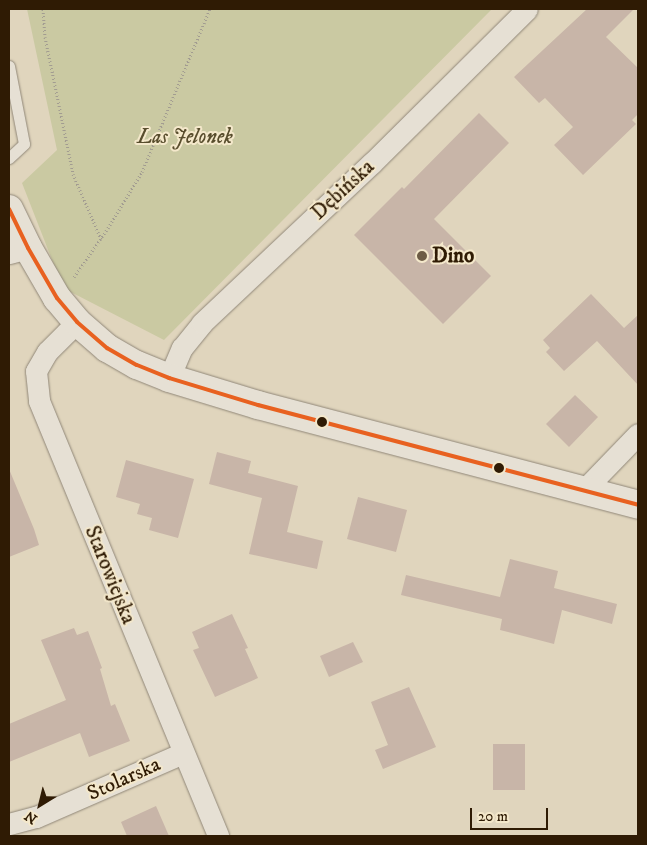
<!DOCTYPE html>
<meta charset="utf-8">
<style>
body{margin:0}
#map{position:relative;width:647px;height:845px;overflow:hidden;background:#e0d5bd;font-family:"IM FELL DW Pica",serif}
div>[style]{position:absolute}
.green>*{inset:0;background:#cac9a2}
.building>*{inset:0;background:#c8b5a8}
.path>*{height:3px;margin-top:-1.5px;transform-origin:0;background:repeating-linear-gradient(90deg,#a29c91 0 1px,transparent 0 3.5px)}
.roads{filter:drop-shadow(0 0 1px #908778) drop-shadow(0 0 1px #908778)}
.lane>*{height:11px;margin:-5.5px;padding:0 5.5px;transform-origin:5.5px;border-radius:5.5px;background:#e6e0d4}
.street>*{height:21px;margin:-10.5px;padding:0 10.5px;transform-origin:10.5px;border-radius:10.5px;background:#e6e0d4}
.secondary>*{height:28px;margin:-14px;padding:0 14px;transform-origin:14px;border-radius:14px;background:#e6e0d4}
.bus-1>*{height:4px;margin:-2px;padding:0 2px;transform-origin:2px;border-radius:2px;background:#e86120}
.dots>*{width:14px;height:14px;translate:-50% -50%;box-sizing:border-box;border:2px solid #f4e8cb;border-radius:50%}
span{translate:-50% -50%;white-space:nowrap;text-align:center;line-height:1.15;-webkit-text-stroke:4px #f4e8cb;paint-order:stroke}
.park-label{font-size:21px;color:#584d2d;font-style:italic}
.street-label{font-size:21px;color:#2f1b04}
.poi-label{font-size:21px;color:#2f1b04;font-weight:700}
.left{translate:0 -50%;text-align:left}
.frame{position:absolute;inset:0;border:10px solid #2f1b04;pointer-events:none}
.north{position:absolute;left:15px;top:780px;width:50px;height:50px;-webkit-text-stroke:4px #f4e8cb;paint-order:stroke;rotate:216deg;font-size:14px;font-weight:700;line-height:20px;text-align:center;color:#2f1b04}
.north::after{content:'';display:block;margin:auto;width:18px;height:22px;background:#2f1b04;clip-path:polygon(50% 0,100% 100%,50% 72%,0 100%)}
.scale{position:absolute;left:470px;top:808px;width:78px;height:22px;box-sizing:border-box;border:2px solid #2f1b04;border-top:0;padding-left:6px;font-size:15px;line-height:18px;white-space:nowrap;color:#2f1b04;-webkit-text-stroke:4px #f4e8cb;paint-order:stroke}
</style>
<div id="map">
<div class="green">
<div style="clip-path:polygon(27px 9px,492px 9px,164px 340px,63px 288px,22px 183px,57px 150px)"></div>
</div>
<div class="building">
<div style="clip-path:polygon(587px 9px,634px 9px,606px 37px,638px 68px,638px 114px,632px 120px,636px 124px,583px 175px,554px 145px,573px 127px,545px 98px,539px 103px,514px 77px)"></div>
<div style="clip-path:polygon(479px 113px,509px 143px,434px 219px,491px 276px,443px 324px,354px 235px,402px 187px,404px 189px)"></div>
<div style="clip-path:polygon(591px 294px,624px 328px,638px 315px,638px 385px,597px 341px,564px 371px,546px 352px,550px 348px,543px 340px)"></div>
<div style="clip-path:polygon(575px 395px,598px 417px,569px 447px,546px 424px)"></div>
<div style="clip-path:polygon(217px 452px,251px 461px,248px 473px,298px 486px,287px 532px,323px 541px,317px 569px,249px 554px,262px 498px,209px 484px)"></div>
<div style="clip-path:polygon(126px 460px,194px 479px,178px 538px,149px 530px,152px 518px,137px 514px,140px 504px,116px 497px)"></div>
<div style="clip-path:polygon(9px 469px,34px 529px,39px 545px,9px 557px)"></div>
<div style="clip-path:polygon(358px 497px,407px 510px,396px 552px,347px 539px)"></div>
<div style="clip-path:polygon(510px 559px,558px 571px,554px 588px,617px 604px,612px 624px,562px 610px,554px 644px,500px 630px,502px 619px,401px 595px,406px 575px,500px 597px)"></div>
<div style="clip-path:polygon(232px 614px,248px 648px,245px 649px,258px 678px,215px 697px,193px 650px,199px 648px,192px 632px)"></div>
<div style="clip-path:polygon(74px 628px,77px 635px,88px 631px,102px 668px,100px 669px,111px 706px,115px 704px,130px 741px,89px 757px,80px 733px,9px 762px,9px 724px,66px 700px,41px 640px)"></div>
<div style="clip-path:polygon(353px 642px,363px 662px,329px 677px,320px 656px)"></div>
<div style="clip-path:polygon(409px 687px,436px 747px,383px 769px,375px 750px,388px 745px,371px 702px)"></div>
<div style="clip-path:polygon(493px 744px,525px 744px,525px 790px,493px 790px)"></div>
<div style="clip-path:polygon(156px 806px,169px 836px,127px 836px,121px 822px)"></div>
</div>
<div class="path">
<div style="left:43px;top:9px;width:28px;rotate:86deg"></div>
<div style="left:45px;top:37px;width:140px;rotate:78.4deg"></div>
<div style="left:73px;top:174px;width:71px;rotate:66.7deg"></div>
<div style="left:74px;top:277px;width:60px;rotate:-55.2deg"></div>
<div style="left:108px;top:228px;width:66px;rotate:-58.7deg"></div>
<div style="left:142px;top:172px;width:177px;rotate:-67.4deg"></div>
</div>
<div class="roads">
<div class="lane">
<div style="left:9px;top:66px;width:79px;rotate:79.1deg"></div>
<div style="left:24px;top:144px;width:21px;rotate:137deg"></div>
</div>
<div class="street">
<div style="left:9px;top:253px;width:20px;rotate:-15deg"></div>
<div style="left:77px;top:322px;width:42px;rotate:135deg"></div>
<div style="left:47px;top:352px;width:22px;rotate:120deg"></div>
<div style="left:36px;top:371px;width:30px;rotate:84deg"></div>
<div style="left:39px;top:401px;width:470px;rotate:67.6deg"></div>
<div style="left:169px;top:378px;width:33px;rotate:-67deg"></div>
<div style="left:182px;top:348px;width:32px;rotate:-51deg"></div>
<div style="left:202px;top:323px;width:233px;rotate:-43.3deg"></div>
<div style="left:372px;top:163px;width:218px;rotate:-44.8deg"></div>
<div style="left:583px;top:491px;width:79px;rotate:-46deg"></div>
<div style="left:9px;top:824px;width:28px;rotate:-15deg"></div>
<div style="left:36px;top:817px;width:160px;rotate:-23.5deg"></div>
</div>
<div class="secondary">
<div style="left:9px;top:209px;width:43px;rotate:64deg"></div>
<div style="left:28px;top:248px;width:58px;rotate:59.9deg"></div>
<div style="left:57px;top:298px;width:31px;rotate:50deg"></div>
<div style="left:77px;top:322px;width:40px;rotate:41deg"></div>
<div style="left:107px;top:348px;width:34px;rotate:30deg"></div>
<div style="left:137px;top:365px;width:35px;rotate:22deg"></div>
<div style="left:169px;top:378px;width:93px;rotate:16.9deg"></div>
<div style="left:258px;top:405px;width:393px;rotate:14.7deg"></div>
</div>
</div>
<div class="bus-1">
<div style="left:9px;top:209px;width:43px;rotate:64deg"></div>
<div style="left:28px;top:248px;width:58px;rotate:59.9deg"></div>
<div style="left:57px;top:298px;width:31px;rotate:50deg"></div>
<div style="left:77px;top:322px;width:40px;rotate:41deg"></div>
<div style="left:107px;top:348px;width:34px;rotate:30deg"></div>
<div style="left:137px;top:365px;width:35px;rotate:22deg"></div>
<div style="left:169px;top:378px;width:93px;rotate:16.9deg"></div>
<div style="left:258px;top:405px;width:393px;rotate:14.7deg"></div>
</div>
<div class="dots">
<div style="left:422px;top:256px;background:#6d5c45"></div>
<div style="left:322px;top:422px;background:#2f1b04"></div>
<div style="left:499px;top:468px;background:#2f1b04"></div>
</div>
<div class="park-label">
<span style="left:185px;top:137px">Las Jelonek</span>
</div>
<div class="street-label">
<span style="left:343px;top:190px;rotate:-43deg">Dębińska</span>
<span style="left:110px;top:575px;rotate:68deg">Starowiejska</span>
<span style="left:124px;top:779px;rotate:-24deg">Stolarska</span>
</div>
<div class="poi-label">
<span class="left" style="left:432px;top:256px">Dino</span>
</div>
<div class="frame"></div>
<div class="north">N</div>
<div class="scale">20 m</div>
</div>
